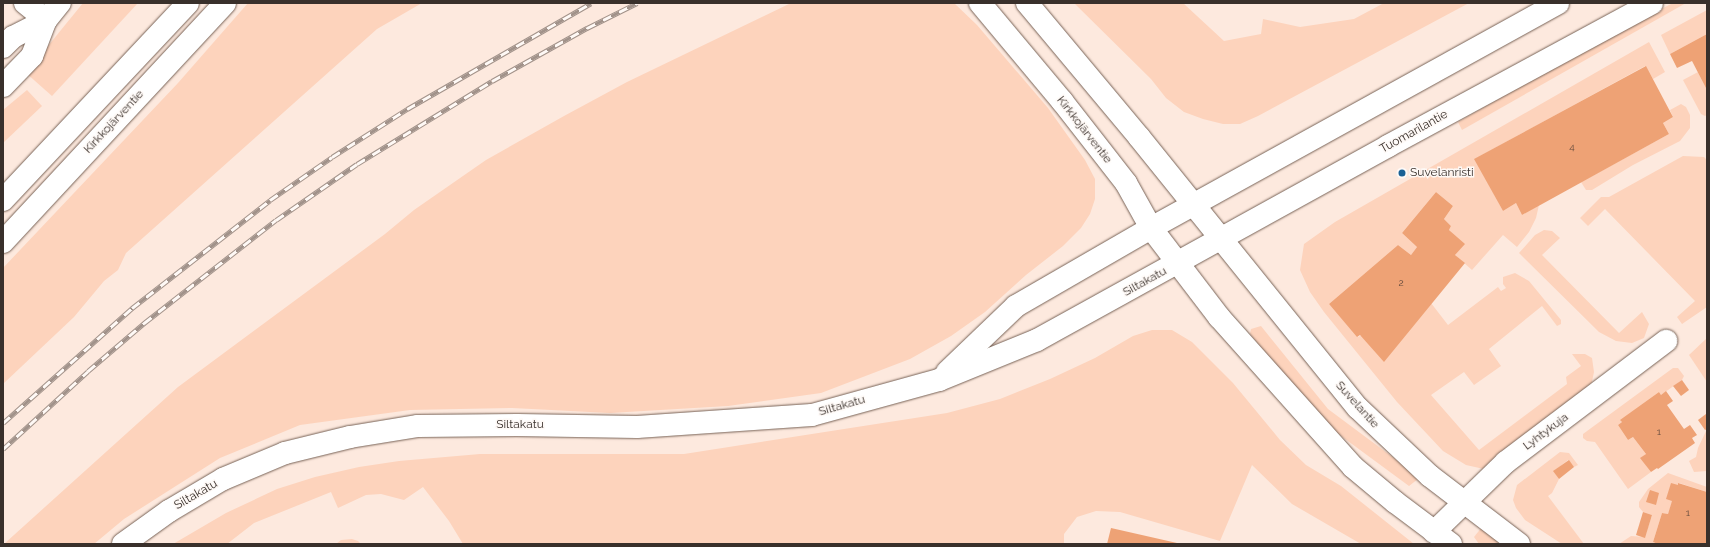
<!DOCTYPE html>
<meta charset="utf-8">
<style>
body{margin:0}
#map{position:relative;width:1710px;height:547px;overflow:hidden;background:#fde9de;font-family:Raleway,sans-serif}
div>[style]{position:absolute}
.green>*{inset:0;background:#fdd3bc}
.building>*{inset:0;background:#eea275}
.roads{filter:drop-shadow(0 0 1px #776256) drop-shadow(0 0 1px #776256)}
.street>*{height:22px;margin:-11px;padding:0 11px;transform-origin:11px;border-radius:11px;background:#fff}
.secondary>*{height:22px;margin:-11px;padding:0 11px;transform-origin:11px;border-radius:11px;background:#fff}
.rail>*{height:4.5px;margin-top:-2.25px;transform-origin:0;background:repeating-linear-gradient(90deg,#fef9f6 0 9px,#a1928a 0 18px);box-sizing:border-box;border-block:1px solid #a1928a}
.dots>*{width:11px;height:11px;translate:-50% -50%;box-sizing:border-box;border:2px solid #fef9f6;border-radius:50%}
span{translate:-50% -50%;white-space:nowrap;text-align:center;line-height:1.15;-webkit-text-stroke:3px #fef9f6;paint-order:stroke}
.number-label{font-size:10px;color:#664c3e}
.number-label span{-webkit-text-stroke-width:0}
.street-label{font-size:12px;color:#39302b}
.poi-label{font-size:12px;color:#39302b}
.left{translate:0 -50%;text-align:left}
.frame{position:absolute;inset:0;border:4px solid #39302b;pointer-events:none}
</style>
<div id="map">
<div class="green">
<div style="clip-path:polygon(83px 3px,138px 3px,52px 96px,26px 73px)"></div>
<div style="clip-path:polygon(248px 3px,422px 3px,377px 29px,126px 253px,118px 270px,104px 281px,74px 317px,3px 384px,3px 268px,178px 83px)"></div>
<div style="clip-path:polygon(791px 3px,954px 3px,977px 25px,1048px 108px,1085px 160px,1095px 179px,1095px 199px,1090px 214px,1081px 228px,1063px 246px,1026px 275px,985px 312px,951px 336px,910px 359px,821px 393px,728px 406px,610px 413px,512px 408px,410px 410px,300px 425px,220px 458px,124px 519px,94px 544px,4px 544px,178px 387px,385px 234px,414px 210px,486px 160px,564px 116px,627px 82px)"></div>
<div style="clip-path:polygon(1074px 3px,1183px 3px,1224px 41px,1261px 34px,1263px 19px,1300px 27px,1354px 19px,1384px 3px,1469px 3px,1258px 116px,1240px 124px,1223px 124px,1203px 119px,1184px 112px,1166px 98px,1151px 79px)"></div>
<div style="clip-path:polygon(1673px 3px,1686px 3px,1462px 130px,1458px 122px,1603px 39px)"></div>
<div style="clip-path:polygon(1707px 10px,1707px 34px,1670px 54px,1661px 35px)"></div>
<div style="clip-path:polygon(1649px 42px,1665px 72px,1653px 79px,1645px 66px,1475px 159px,1503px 211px,1516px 203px,1522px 215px,1539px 205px,1536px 218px,1529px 232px,1517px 247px,1503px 235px,1472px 270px,1455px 255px,1464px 244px,1449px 230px,1451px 226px,1444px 219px,1453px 206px,1436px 192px,1402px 233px,1417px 247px,1411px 255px,1398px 245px,1329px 304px,1358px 337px,1431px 303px,1448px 325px,1498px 287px,1501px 291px,1506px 288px,1503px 284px,1503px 277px,1515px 273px,1529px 281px,1561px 320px,1561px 324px,1557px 326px,1542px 306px,1489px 349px,1501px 366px,1474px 385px,1464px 372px,1431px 395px,1479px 450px,1567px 384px,1566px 377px,1581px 366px,1572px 354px,1585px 354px,1592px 358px,1594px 372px,1591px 386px,1484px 469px,1466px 465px,1443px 451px,1397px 402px,1324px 312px,1310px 292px,1300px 270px,1304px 244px,1335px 222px)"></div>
<div style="clip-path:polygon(1698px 72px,1707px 90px,1707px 115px,1705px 116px,1701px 114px,1683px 80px)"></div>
<div style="clip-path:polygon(27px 90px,42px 106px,3px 143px,3px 110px)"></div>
<div style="clip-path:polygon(1681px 104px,1686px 107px,1690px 115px,1690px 128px,1680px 141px,1633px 165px,1592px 190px,1586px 190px,1581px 182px,1669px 134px,1663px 123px,1673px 117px,1670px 110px)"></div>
<div style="clip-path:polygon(1683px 156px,1704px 157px,1707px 160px,1707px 307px,1682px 324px,1677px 317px,1695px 301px,1605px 209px,1588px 226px,1580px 218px,1601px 197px,1609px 197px)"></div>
<div style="clip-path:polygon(1544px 230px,1552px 231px,1560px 238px,1542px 255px,1619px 333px,1642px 312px,1649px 324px,1644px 338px,1632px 343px,1616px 341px,1599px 332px,1519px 253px,1535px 235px)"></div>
<div style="clip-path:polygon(1261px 326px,1328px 409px,1418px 476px,1418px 479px,1409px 486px,1337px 433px,1292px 386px,1250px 334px,1251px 329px)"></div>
<div style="clip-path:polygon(1152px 330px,1172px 330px,1192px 342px,1233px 383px,1280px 440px,1306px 465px,1341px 486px,1414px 544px,1361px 544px,1292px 504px,1252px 465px,1220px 541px,1120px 512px,1096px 511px,1077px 517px,1064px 534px,1064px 544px,463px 544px,449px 521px,423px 487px,404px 500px,381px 494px,366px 495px,338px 508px,331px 492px,254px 523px,227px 544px,173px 544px,226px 513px,277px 489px,315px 477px,359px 467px,399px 461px,480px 454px,684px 454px,947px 413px,1000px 399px,1050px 379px,1095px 358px,1133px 336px)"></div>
<div style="clip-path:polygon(1707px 338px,1707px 382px,1689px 355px)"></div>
<div style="clip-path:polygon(1673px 368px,1678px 368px,1684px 376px,1682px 380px,1661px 395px,1659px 392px,1621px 420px,1622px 422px,1618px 425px,1628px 440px,1633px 437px,1646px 454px,1641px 458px,1651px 472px,1628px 489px,1595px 442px,1587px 441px,1583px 438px,1583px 434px)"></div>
<div style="clip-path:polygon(1707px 429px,1707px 471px,1694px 472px,1689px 461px,1696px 457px,1698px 448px)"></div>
<div style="clip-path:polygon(1560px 452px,1569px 453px,1578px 465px,1574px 467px,1568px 460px,1554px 471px,1559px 479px,1552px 493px,1548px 496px,1584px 544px,1562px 544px,1525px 520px,1516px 508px,1513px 500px,1517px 485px)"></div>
<div style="clip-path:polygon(1668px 473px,1707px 487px,1707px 492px,1679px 483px,1668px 514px,1662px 513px,1653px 542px,1658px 544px,1619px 544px,1631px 536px,1645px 537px,1652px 515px,1643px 512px,1639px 507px,1639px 502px,1648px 489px)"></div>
<div style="clip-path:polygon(1482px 527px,1506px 544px,1479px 544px,1474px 537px)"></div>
<div style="clip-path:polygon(352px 539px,358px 541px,361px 544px,336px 544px,341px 540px)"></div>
</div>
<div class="building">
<div style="clip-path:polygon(1707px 34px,1707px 90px,1692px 61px,1677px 68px,1670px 54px)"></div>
<div style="clip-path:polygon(1646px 66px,1673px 117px,1663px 123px,1669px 134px,1522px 215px,1516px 203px,1503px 211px,1474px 159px)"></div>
<div style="clip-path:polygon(1436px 192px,1453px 206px,1444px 219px,1451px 226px,1449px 230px,1465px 244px,1455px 255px,1465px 263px,1384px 362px,1360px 335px,1357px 337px,1329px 304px,1398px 245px,1411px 255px,1417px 247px,1402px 233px)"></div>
<div style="clip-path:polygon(1682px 380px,1689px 390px,1681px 396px,1673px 386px)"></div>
<div style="clip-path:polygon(1666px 391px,1673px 401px,1667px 405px,1684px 429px,1690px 425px,1697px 435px,1692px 438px,1695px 443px,1658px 469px,1657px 468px,1651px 472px,1640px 458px,1646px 454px,1633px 437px,1628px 440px,1618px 425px,1622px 422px,1620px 420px,1659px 392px,1661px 395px)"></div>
<div style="clip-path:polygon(1706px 414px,1707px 429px,1705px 430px,1698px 420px)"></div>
<div style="clip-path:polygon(1569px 460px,1574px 467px,1559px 479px,1553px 471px)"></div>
<div style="clip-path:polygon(1671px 483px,1678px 485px,1678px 483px,1707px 492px,1707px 544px,1658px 544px,1653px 542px,1662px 513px,1668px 514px,1672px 501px,1666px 499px)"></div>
<div style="clip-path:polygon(1650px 490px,1659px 493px,1656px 505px,1646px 502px)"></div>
<div style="clip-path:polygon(1643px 512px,1652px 515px,1645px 538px,1636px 535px)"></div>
<div style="clip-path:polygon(1111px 528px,1177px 543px,1177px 544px,1107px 544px)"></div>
</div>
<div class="roads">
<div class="street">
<div style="left:25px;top:3px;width:27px;rotate:39deg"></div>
<div style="left:3px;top:47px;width:14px;rotate:-45deg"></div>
<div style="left:13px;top:37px;width:37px;rotate:-27deg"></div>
<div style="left:3px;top:86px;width:42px;rotate:-46deg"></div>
<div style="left:32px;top:56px;width:39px;rotate:-69deg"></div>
<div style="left:46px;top:20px;width:22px;rotate:-51deg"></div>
<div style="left:1434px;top:532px;width:100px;rotate:-44.2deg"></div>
<div style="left:1506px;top:462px;width:201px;rotate:-37.1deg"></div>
</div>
<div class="secondary">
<div style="left:980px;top:3px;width:128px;rotate:50.1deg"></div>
<div style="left:1062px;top:101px;width:104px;rotate:52deg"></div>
<div style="left:1126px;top:183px;width:51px;rotate:60.9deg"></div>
<div style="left:1151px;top:228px;width:112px;rotate:52.6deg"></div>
<div style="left:1219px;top:317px;width:201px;rotate:48.2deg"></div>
<div style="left:1353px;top:467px;width:55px;rotate:39.8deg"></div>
<div style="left:1395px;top:502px;width:70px;rotate:36.9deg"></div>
<div style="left:1027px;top:3px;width:175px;rotate:50.1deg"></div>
<div style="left:1139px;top:137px;width:348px;rotate:51.1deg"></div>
<div style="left:1358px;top:408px;width:99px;rotate:43.4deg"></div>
<div style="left:1430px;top:476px;width:112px;rotate:37.4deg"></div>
<div style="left:3px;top:200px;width:270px;rotate:-46.8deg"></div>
<div style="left:3px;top:242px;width:326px;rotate:-47.1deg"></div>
<div style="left:947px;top:372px;width:95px;rotate:-43.7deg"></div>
<div style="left:1016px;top:306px;width:156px;rotate:-30deg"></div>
<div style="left:1151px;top:228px;width:465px;rotate:-28.9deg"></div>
<div style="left:123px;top:544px;width:57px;rotate:-35.7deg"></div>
<div style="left:169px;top:511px;width:63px;rotate:-30.7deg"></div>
<div style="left:223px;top:479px;width:67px;rotate:-22.8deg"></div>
<div style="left:285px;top:453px;width:67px;rotate:-13.8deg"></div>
<div style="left:350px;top:437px;width:69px;rotate:-9.2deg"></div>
<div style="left:418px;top:426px;width:99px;rotate:-0.6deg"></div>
<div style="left:517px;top:425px;width:120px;rotate:1deg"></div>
<div style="left:637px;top:427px;width:175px;rotate:-3.9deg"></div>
<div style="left:812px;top:415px;width:132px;rotate:-15.4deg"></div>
<div style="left:939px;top:380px;width:106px;rotate:-22.2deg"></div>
<div style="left:1037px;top:340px;width:401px;rotate:-28.9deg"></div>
<div style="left:1388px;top:146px;width:300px;rotate:-28.4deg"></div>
</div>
</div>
<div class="rail">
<div style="left:3px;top:423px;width:173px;rotate:-41.7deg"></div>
<div style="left:132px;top:308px;width:175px;rotate:-38deg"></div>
<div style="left:270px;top:200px;width:75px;rotate:-34.7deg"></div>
<div style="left:332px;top:157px;width:89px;rotate:-32.6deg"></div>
<div style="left:407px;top:109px;width:212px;rotate:-29.9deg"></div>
<div style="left:3px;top:449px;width:115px;rotate:-42.5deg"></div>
<div style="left:88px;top:371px;width:74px;rotate:-40.6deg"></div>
<div style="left:144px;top:323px;width:167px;rotate:-38deg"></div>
<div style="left:276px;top:220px;width:98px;rotate:-34.7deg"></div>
<div style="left:357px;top:164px;width:158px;rotate:-31.6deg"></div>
<div style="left:492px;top:81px;width:109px;rotate:-29.2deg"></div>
<div style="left:587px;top:28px;width:56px;rotate:-26.6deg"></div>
</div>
<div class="dots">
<div style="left:1402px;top:173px;background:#1a6195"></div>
</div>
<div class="number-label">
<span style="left:1572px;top:147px">4</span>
<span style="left:1401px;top:283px">2</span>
<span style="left:1659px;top:432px">1</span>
<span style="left:1688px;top:513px">1</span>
</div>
<div class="street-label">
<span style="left:114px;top:122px;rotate:-47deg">Kirkkojärventie</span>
<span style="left:1084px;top:130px;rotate:52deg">Kirkkojärventie</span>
<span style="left:1414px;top:132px;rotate:-29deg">Tuomarilantie</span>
<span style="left:1145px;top:282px;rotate:-29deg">Siltakatu</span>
<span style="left:1357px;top:405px;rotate:48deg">Suvelantie</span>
<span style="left:842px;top:406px;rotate:-16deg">Siltakatu</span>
<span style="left:520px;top:425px">Siltakatu</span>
<span style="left:1546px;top:432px;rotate:-37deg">Lyhtykuja</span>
<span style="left:196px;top:495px;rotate:-30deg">Siltakatu</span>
</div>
<div class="poi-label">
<span class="left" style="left:1410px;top:173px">Suvelanristi</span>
</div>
<div class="frame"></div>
</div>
